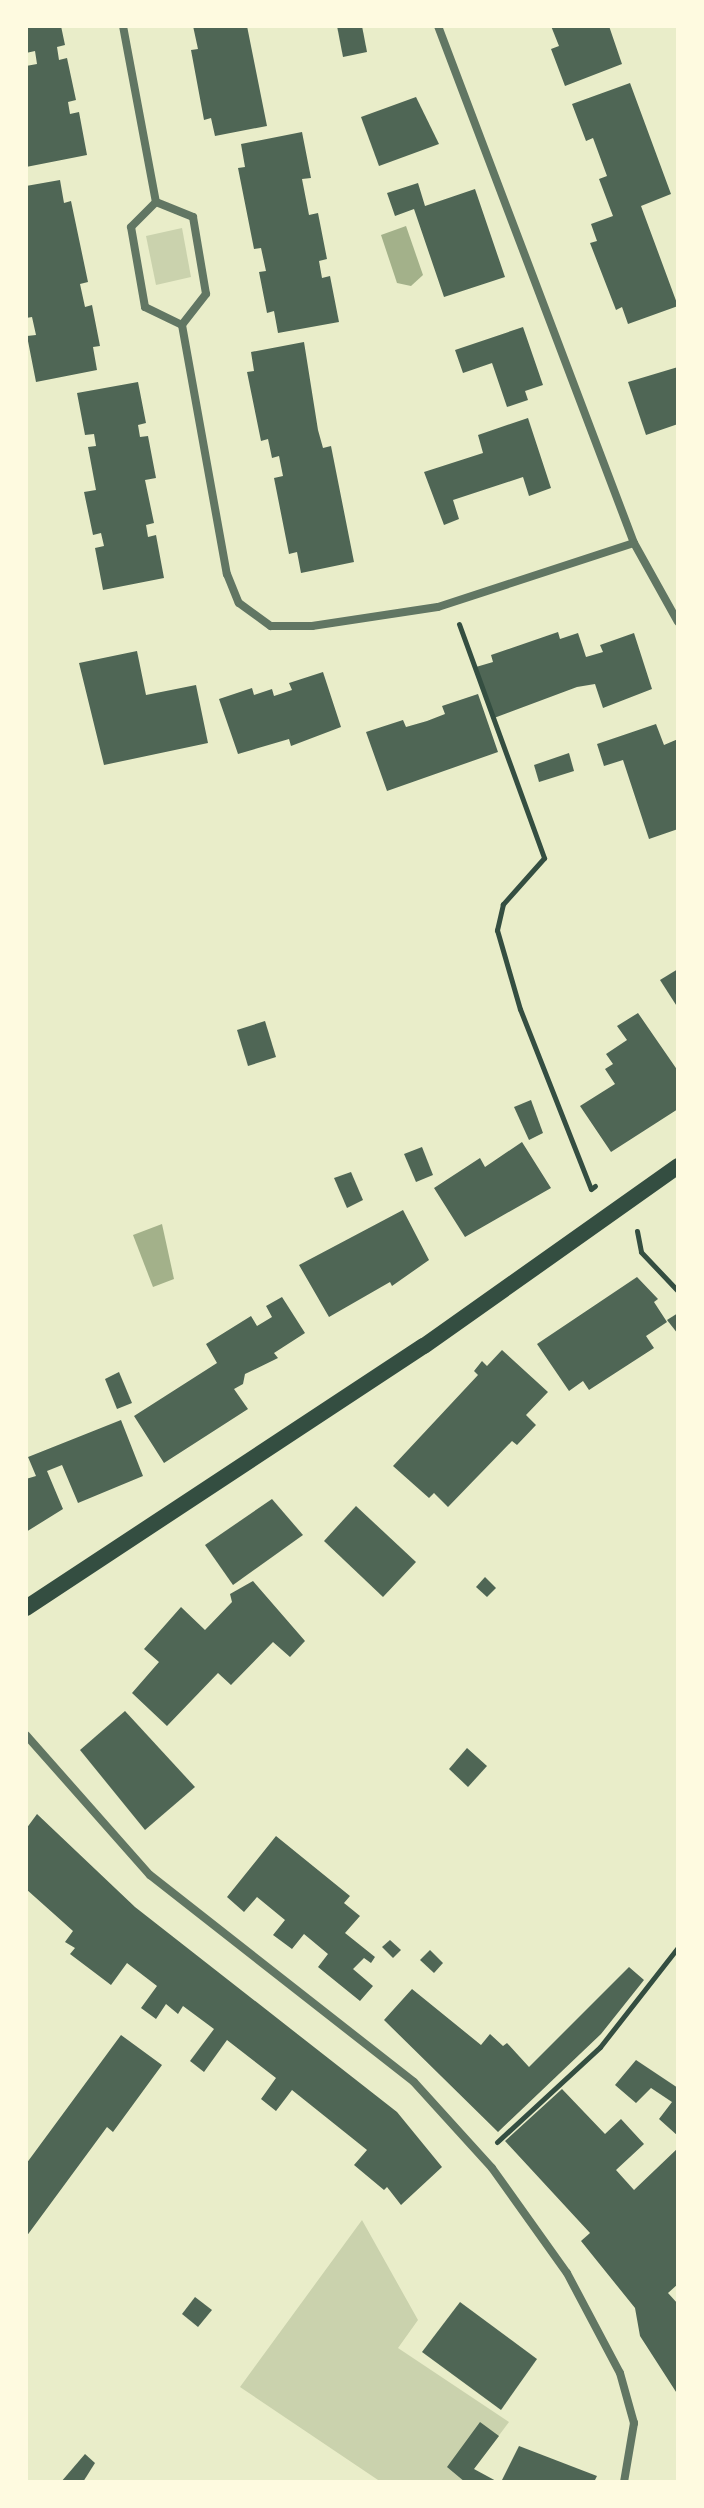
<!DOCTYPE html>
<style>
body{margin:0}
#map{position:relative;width:704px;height:2508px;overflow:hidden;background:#e9edc9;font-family:Ubuntu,sans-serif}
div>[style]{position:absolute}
.green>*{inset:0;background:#cad2ad}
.water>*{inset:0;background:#a3b18a}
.building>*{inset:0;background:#4f6655}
.path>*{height:5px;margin:-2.5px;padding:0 2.5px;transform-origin:2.5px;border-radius:2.5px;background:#344e41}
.minor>*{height:8px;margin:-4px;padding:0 4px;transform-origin:4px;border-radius:4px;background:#617663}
.secondary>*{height:16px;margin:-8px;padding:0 8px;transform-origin:8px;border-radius:8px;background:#344e41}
span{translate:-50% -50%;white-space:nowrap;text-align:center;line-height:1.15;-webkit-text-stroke:6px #fefae0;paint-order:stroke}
.frame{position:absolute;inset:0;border:28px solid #fefae0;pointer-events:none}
</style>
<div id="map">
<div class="green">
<div style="clip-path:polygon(182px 228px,191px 277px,156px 285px,146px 236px)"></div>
<div style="clip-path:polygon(362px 2220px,418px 2320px,398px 2348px,509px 2422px,464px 2482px,381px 2482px,240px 2387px)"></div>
</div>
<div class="water">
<div style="clip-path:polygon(406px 226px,423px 275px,411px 286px,397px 283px,381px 235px)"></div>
<div style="clip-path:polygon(162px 1224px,174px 1279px,153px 1287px,133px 1235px)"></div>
</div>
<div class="building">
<div style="clip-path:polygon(26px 26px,61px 26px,65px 45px,57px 47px,59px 60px,67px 58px,76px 100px,68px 102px,70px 114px,79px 112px,87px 155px,26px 167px,26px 66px,37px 64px,35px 51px,26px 53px)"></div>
<div style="clip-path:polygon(193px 26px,247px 26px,267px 126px,215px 136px,211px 118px,204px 120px,191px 50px,198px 49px)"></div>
<div style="clip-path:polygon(337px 26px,362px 26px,367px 52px,343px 57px)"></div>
<div style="clip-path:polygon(551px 26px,609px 26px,622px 64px,565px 86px,551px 49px,559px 46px)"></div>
<div style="clip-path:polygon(630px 83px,671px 194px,641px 206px,678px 306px,628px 324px,622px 307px,616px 310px,590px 243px,597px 241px,591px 224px,613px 216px,599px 179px,607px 176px,593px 138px,586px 141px,572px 104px)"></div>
<div style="clip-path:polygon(416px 97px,439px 144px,379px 166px,361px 117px)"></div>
<div style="clip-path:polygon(302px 132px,311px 178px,302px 179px,309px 215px,318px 213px,327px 259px,319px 261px,322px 278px,330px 276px,339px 322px,278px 333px,274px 311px,267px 313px,259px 272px,266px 271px,261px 248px,254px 249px,238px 168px,245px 167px,241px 144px)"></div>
<div style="clip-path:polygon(60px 180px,64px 203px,71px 201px,88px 282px,80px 284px,85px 307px,92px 305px,100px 346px,93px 347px,97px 370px,36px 382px,27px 336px,36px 335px,32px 317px,26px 318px,26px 186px)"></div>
<div style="clip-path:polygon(418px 183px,425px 206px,475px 189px,505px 277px,444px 297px,414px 209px,395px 216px,387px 193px)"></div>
<div style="clip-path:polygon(523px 327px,543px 385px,525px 391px,528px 400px,507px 407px,492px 363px,463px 373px,455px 350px)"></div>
<div style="clip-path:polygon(304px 342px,318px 430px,323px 448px,331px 446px,354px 562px,301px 573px,297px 552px,289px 554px,274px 478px,283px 476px,279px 456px,272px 458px,268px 439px,261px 441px,247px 372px,254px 371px,251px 352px)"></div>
<div style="clip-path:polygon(678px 367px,678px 424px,646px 435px,628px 382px)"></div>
<div style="clip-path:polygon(138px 382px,146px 423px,138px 425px,140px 437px,148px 436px,156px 478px,145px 480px,154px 523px,146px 525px,148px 537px,156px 535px,164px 578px,103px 590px,95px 548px,104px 546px,101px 533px,93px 535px,84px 492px,96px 490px,88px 447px,96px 446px,94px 434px,85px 435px,77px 393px)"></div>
<div style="clip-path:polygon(528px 418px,551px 488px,529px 496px,523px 477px,453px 500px,459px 519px,444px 525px,424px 472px,483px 453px,478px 435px)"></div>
<div style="clip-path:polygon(558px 632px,560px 639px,578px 633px,586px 657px,603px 652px,600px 645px,634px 633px,652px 689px,603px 708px,595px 684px,577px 687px,494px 718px,476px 667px,493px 662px,491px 655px)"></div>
<div style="clip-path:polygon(137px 651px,146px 695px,196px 685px,208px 743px,104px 765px,79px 663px)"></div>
<div style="clip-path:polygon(323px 672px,341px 727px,291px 746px,289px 739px,238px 754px,219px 699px,252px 688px,254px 695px,272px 689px,274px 696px,292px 690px,289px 683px)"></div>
<div style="clip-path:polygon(478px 694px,498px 752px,387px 791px,366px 732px,403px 720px,406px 727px,427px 721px,445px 714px,442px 706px)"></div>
<div style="clip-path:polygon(656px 724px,664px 745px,678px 739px,678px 829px,649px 839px,623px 760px,604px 766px,597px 744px)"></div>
<div style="clip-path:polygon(569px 753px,574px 771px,539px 782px,534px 765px)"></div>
<div style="clip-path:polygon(678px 969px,678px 1008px,660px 980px)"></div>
<div style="clip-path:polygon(638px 1013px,678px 1071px,678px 1109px,611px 1152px,580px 1106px,615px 1084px,605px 1069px,613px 1064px,606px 1054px,627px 1040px,617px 1026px)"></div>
<div style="clip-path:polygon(265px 1021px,276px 1057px,248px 1066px,237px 1030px)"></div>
<div style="clip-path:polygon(531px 1100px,543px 1133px,529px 1140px,514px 1107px)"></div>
<div style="clip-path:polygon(522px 1142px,551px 1188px,465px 1237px,434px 1188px,480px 1158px,485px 1167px)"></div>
<div style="clip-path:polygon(422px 1147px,433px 1175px,416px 1182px,404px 1154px)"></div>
<div style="clip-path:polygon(351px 1172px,363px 1200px,347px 1208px,334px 1178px)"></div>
<div style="clip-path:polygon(403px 1210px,429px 1260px,392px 1286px,390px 1282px,329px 1317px,299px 1265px)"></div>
<div style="clip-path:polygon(637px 1277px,658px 1299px,654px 1302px,667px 1322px,646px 1336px,654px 1348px,589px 1390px,583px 1381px,569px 1391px,537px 1344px)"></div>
<div style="clip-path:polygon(282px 1297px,305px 1333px,274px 1353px,278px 1358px,245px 1374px,243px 1384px,234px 1389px,248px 1409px,164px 1463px,134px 1416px,217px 1363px,206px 1344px,251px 1316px,257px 1326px,272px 1317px,266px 1306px)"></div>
<div style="clip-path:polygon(678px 1313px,678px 1334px,667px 1320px)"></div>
<div style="clip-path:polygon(502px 1350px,548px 1392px,526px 1415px,536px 1425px,517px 1445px,512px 1441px,448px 1507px,434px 1493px,429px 1498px,393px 1466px,478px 1375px,474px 1371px,482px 1361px,487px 1366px)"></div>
<div style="clip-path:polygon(119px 1372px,132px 1403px,117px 1409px,105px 1379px)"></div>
<div style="clip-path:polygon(121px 1420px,143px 1476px,78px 1503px,62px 1465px,47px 1471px,63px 1509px,26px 1532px,26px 1479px,36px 1476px,28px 1457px)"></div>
<div style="clip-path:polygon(272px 1499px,303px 1535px,233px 1585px,205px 1545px)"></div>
<div style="clip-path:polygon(356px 1506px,416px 1562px,383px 1597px,324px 1541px)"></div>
<div style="clip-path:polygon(485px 1577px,496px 1588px,487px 1597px,476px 1587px)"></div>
<div style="clip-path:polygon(253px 1581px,305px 1641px,290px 1657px,273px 1642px,231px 1685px,218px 1673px,167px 1726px,132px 1693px,159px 1662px,144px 1649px,181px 1607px,205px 1630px,232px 1602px,230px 1594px)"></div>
<div style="clip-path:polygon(125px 1711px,195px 1787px,145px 1830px,80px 1750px)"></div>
<div style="clip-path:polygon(467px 1748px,487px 1766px,468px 1787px,449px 1769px)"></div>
<div style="clip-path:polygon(37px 1814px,135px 1907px,397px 2112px,442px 2167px,401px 2205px,387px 2187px,384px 2190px,354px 2165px,367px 2150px,292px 2090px,276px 2111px,261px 2099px,276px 2078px,227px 2040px,204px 2072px,190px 2061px,214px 2029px,183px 2006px,178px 2014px,166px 2004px,156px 2019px,141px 2008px,157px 1986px,127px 1963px,111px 1985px,70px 1954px,75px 1948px,65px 1942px,73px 1931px,26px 1889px,26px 1829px)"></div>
<div style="clip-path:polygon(276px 1836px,350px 1896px,344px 1903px,360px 1916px,345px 1933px,375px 1957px,371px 1963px,364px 1958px,353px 1969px,373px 1986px,360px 2001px,318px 1967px,328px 1954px,304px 1934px,292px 1949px,273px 1935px,285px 1920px,257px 1897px,244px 1912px,227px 1897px)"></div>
<div style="clip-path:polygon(390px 1940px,401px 1950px,393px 1958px,382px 1947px)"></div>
<div style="clip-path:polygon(430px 1950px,443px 1963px,434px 1973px,420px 1960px)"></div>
<div style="clip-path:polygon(629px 1967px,644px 1980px,601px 2034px,498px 2132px,384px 2020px,412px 1989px,481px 2045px,490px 2034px,503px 2046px,507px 2043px,529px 2067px)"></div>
<div style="clip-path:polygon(121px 2035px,162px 2065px,113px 2132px,107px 2127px,26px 2237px,26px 2164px)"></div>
<div style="clip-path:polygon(636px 2060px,678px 2088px,678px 2136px,659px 2119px,672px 2102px,651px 2088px,636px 2103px,615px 2085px)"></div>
<div style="clip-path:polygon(562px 2089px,605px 2134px,621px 2119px,644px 2144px,616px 2170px,634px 2190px,678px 2148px,678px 2284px,668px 2293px,678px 2304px,678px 2395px,640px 2336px,635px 2308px,581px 2241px,590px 2233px,505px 2141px)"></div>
<div style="clip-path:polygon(195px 2297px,212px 2310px,198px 2327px,182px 2314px)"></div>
<div style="clip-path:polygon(460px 2302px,537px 2359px,501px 2410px,422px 2352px)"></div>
<div style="clip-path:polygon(480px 2422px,499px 2436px,474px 2469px,498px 2482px,465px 2482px,447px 2467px)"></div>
<div style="clip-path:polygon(519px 2446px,597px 2476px,594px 2482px,501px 2482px)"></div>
<div style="clip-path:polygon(85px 2454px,95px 2463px,83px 2482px,61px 2482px)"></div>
</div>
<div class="path">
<div style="left:459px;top:624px;width:249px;rotate:70deg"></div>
<div style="left:544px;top:858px;width:62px;rotate:131.7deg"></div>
<div style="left:503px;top:904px;width:27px;rotate:103deg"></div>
<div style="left:497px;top:930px;width:82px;rotate:73.8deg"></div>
<div style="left:520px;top:1009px;width:193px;rotate:68.5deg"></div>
<div style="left:591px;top:1189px;width:5px;rotate:-37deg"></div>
<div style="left:637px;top:1231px;width:21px;rotate:79deg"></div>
<div style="left:641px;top:1252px;width:54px;rotate:46.5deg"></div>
<div style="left:497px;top:2142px;width:140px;rotate:-42.7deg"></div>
<div style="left:600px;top:2047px;width:127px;rotate:-52deg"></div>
</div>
<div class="minor">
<div style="left:123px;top:26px;width:179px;rotate:79.4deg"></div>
<div style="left:438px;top:26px;width:553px;rotate:69.24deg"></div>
<div style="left:634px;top:543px;width:90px;rotate:60.9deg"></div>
<div style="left:156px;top:202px;width:40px;rotate:22deg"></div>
<div style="left:193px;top:217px;width:78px;rotate:80.4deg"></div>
<div style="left:206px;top:294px;width:39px;rotate:128deg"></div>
<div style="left:182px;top:325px;width:41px;rotate:-154.1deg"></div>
<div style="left:145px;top:307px;width:81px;rotate:-99.9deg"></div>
<div style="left:131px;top:227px;width:35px;rotate:-45deg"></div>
<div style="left:182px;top:325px;width:253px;rotate:79.8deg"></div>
<div style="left:227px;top:574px;width:31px;rotate:68deg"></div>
<div style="left:239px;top:603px;width:39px;rotate:36deg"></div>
<div style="left:271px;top:626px;width:41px"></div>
<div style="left:312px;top:626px;width:127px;rotate:-8.6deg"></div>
<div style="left:438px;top:607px;width:206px;rotate:-18.1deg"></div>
<div style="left:26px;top:1735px;width:187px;rotate:48.5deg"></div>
<div style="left:150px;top:1875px;width:335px;rotate:38.1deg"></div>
<div style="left:414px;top:2082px;width:116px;rotate:47.8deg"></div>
<div style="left:492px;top:2168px;width:129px;rotate:54.5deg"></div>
<div style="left:567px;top:2273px;width:113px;rotate:62.1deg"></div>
<div style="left:620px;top:2373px;width:52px;rotate:74.4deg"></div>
<div style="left:634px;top:2423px;width:60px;rotate:99.6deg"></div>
</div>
<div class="secondary">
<div style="left:26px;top:1608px;width:476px;rotate:-33.4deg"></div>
<div style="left:424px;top:1346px;width:311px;rotate:-35.3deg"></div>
</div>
<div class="frame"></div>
</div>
